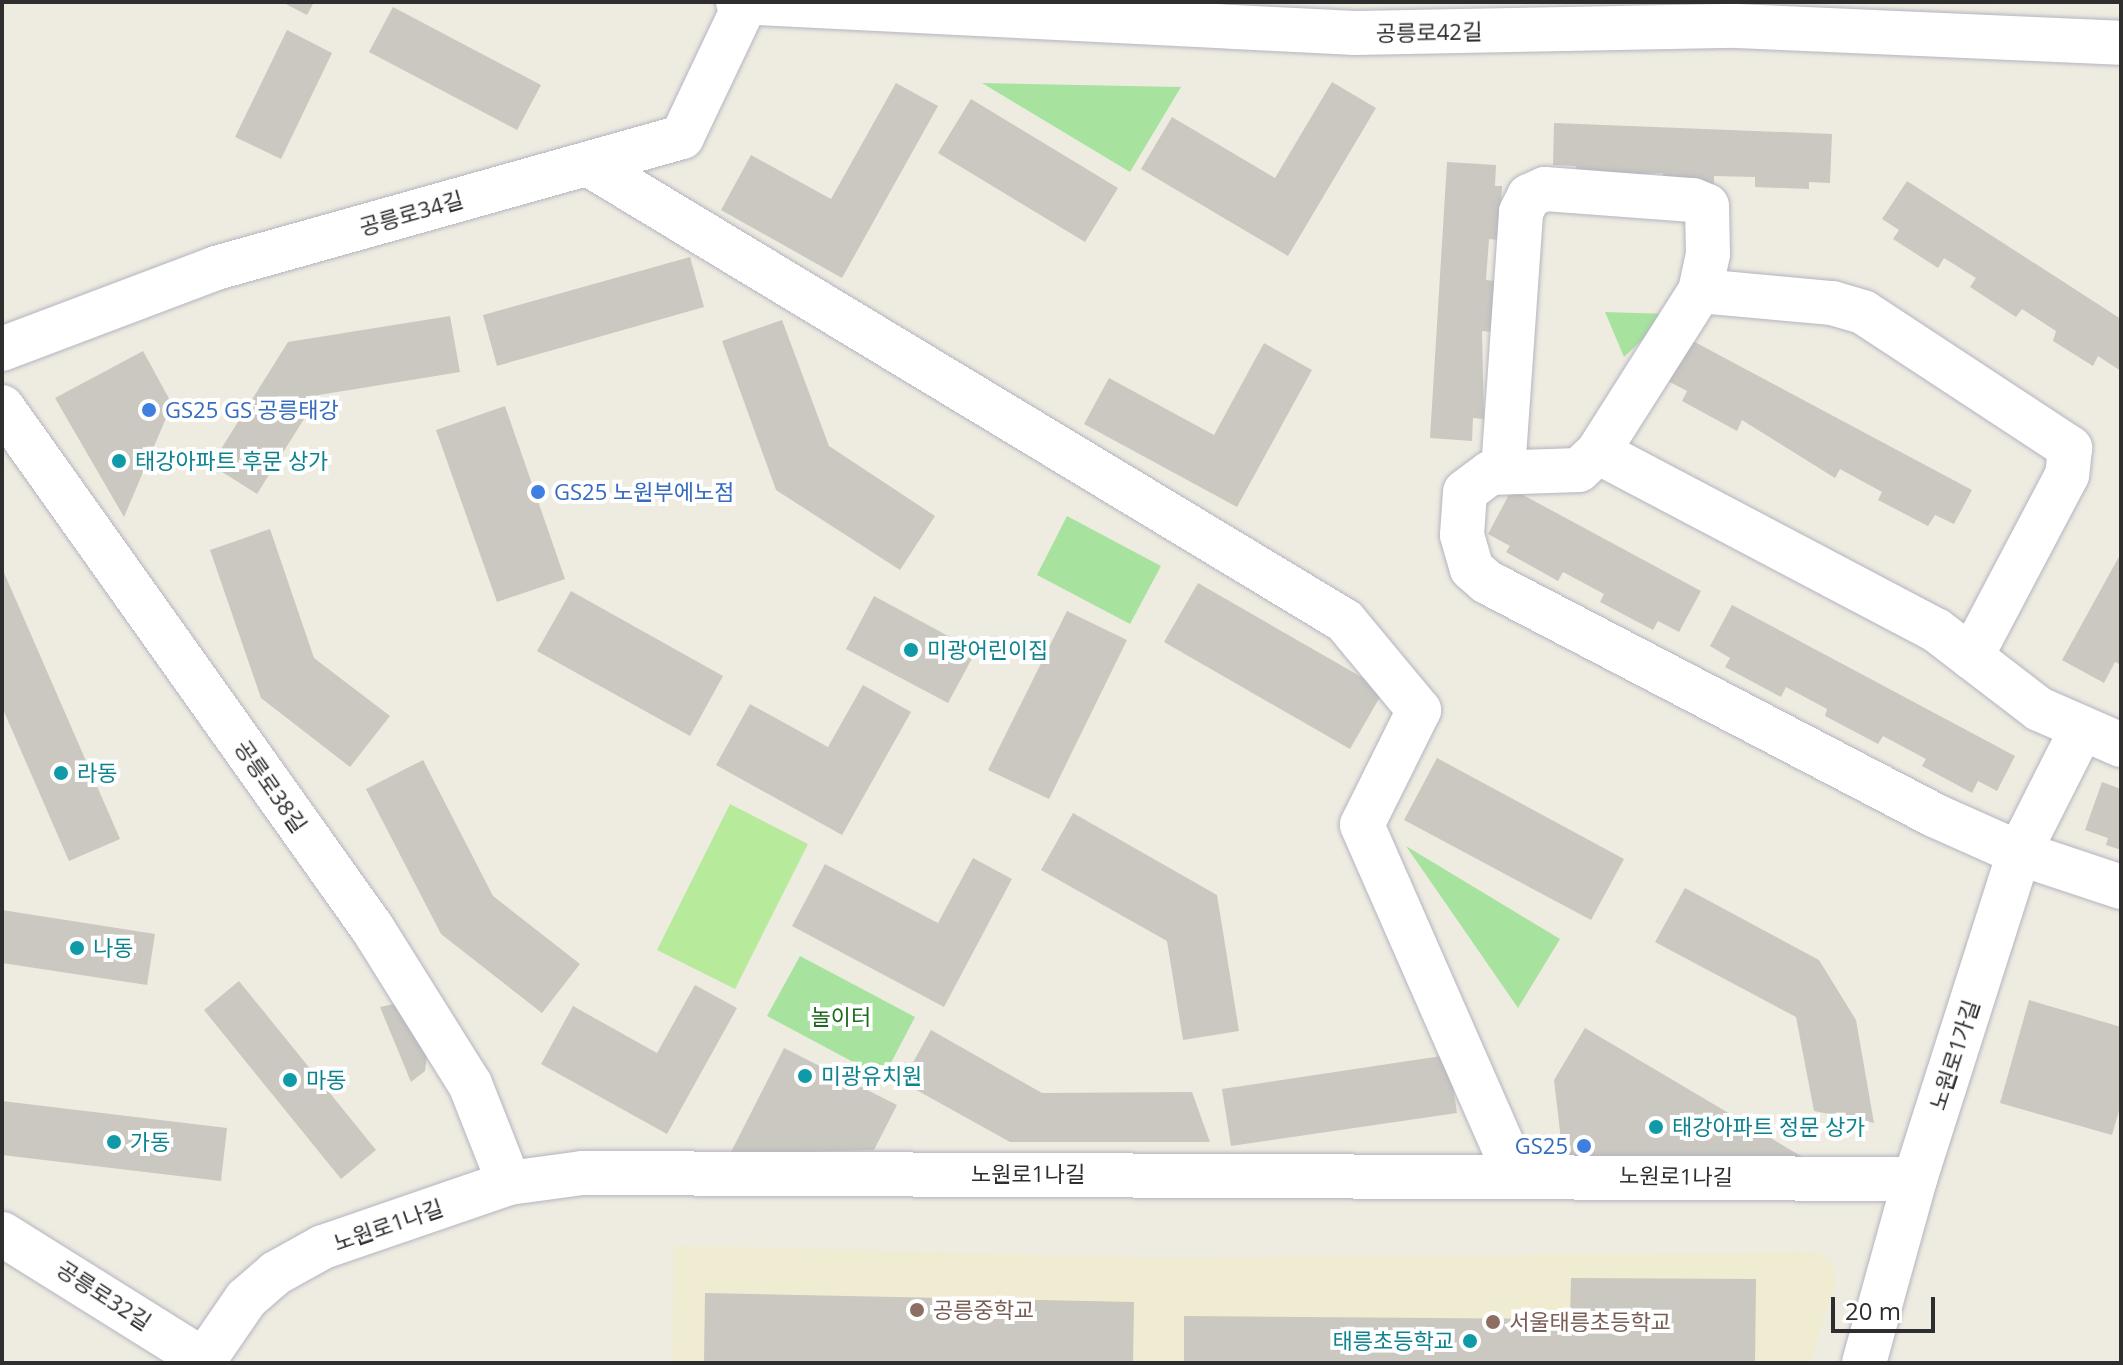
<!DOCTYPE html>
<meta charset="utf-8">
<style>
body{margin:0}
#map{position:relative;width:2123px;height:1365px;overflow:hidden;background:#eeece1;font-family:"Open Sans","Noto Sans KR",sans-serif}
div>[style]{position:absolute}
.education>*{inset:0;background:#efecd1}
.green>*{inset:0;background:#a7e39f}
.pitch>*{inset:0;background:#b7ea9b}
.building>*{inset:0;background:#cac8c0}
.roads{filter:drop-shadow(0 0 2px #b5b4c0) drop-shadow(0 0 2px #b5b4c0)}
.minor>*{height:44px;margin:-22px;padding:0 22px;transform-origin:22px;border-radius:22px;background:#fff}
.dots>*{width:22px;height:22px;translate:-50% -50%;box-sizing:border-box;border:4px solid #fff;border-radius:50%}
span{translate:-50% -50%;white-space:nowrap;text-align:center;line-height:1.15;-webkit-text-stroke:8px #fff;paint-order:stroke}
.street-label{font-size:22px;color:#2e2e2e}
.shop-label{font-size:22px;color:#366cbe}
.left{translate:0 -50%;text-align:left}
.right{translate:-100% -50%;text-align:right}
.culture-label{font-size:22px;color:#0d838f}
.park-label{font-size:22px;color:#1d6b1e}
.education-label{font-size:22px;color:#785e54}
.frame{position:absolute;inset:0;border:4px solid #2e2e2e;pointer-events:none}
.scale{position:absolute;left:1831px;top:1297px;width:104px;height:36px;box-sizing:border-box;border:4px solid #2e2e2e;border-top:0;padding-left:10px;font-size:24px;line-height:28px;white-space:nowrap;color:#2e2e2e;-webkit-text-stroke:6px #fff;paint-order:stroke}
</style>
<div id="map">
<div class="education">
<div style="clip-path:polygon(674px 1245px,1161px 1258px,1819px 1252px,1832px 1262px,1836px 1280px,1810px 1363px,672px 1363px)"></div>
</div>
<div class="green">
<div style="clip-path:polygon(982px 83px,1181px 87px,1130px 172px)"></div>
<div style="clip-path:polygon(1605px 312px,1670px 314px,1624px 357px)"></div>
<div style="clip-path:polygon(1067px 516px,1161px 566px,1130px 624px,1037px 575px)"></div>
<div style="clip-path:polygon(1406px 846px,1560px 939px,1518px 1008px)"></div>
<div style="clip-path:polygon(800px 956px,915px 1017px,883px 1078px,767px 1016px)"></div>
</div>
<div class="pitch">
<div style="clip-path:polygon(730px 804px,808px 844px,735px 989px,657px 950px)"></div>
</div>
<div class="building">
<div style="clip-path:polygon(282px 2px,314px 2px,307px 15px)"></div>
<div style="clip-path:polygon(393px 7px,541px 85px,517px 130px,369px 52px)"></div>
<div style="clip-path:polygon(287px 30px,332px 53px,281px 159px,235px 137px)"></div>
<div style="clip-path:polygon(1332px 82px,1376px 108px,1288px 256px,1141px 169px,1172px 117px,1275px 178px)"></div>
<div style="clip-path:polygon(896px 83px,938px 106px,842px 278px,721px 210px,751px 155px,831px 199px)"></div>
<div style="clip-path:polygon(971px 99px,1118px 188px,1085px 242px,938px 153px)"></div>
<div style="clip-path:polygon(1554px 123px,1832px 134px,1830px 183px,1809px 182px,1809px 189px,1755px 187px,1755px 177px,1714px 176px,1714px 184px,1663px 182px,1663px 173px,1575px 177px,1576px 166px,1553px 165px)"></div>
<div style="clip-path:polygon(1447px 162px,1496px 165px,1495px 186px,1502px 186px,1499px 240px,1489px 239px,1486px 280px,1495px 281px,1492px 332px,1482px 331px,1484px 419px,1473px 418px,1472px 441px,1430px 438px)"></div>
<div style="clip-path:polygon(1907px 181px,2121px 319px,2121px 371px,2098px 356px,2093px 366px,2053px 341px,2056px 331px,2022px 309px,2016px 317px,1970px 287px,1976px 278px,1944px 258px,1938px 268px,1893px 239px,1899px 230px,1882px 219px)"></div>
<div style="clip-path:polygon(690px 257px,704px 307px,497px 366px,483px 315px)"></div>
<div style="clip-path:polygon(450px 316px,460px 372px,319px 395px,257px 494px,211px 465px,288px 342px)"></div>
<div style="clip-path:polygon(782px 320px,829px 446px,935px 516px,900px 570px,776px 490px,722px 341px)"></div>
<div style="clip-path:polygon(1689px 339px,1972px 490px,1954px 524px,1935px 515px,1928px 526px,1878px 500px,1882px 492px,1840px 469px,1835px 478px,1742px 420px,1737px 431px,1682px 401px,1687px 391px,1666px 380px)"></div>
<div style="clip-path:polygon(1264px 343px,1312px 370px,1237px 507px,1084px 424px,1109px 378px,1214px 435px)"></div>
<div style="clip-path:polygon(143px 351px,172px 404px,124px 517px,55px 398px)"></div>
<div style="clip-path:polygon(505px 406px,565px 579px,497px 602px,436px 430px)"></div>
<div style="clip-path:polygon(1512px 489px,1701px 591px,1679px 632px,1658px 621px,1653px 630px,1600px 602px,1604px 594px,1563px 572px,1558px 581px,1506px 552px,1510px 546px,1488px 534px)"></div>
<div style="clip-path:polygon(270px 529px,314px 658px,390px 716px,350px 767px,261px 698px,210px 550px)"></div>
<div style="clip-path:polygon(2121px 553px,2121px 665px,2115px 662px,2104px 683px,2062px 660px)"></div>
<div style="clip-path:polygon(2px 568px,120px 839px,69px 861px,2px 707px)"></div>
<div style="clip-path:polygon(1198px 583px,1384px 690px,1350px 749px,1164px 642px)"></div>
<div style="clip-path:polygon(571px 591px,723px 676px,690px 736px,537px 651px)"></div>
<div style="clip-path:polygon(874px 596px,976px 651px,948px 703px,846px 649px)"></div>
<div style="clip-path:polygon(1732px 605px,2015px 756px,1997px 791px,1978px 781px,1972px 793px,1922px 766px,1926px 759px,1883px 736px,1878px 744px,1825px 716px,1827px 709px,1786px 687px,1781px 697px,1725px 667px,1730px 658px,1710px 646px)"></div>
<div style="clip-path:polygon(1067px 611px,1127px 640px,1049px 799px,988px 770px)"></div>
<div style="clip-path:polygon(863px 685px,911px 712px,842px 835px,716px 765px,750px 704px,828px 747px)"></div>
<div style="clip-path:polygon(1437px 758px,1624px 859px,1591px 920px,1404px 820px)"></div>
<div style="clip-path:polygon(423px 760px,493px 896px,580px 964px,542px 1013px,441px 934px,366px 789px)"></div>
<div style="clip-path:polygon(2102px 782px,2121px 789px,2121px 850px,2106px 845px,2108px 838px,2085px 830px)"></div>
<div style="clip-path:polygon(1073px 813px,1217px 895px,1239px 1031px,1183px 1040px,1167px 941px,1041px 870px)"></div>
<div style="clip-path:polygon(973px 858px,1012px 879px,944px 1007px,792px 926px,825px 864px,938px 923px)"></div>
<div style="clip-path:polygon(1685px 888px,1819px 960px,1856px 1020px,1874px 1123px,1814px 1111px,1796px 1017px,1655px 942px)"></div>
<div style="clip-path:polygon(2px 910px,155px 934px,147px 985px,2px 963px)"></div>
<div style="clip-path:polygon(239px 981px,376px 1150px,341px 1179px,204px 1010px)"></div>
<div style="clip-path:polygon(695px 985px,737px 1008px,667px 1134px,541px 1064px,573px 1006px,657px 1053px)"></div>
<div style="clip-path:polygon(2029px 1000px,2121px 1027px,2121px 1104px,2112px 1135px,2000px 1103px)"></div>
<div style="clip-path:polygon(394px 1004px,429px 1039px,425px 1071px,411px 1082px,380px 1007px)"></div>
<div style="clip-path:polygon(1585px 1028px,1838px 1178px,1565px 1174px,1554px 1080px)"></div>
<div style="clip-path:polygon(931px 1030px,1042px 1093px,1192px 1092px,1210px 1142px,1010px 1142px,902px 1082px)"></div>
<div style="clip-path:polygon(784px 1048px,897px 1105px,874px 1150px,730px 1154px)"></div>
<div style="clip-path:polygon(1448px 1055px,1457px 1113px,1231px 1146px,1222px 1089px)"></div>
<div style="clip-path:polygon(2px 1101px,227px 1128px,221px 1181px,2px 1155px)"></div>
<div style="clip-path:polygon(1571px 1278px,1756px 1279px,1755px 1363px,1184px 1363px,1184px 1316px,1570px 1319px)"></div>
<div style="clip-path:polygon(705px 1293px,1134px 1302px,1133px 1363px,704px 1363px)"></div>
</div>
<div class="roads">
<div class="minor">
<div style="left:738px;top:2px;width:618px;rotate:2.88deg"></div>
<div style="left:1355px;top:33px;width:381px;rotate:-1.1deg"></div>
<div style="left:1736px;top:26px;width:385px;rotate:2.5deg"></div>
<div style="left:588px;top:164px;width:884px;rotate:31.12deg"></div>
<div style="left:1345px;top:621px;width:116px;rotate:50.3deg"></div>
<div style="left:1419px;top:710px;width:128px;rotate:116.4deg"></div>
<div style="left:1362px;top:825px;width:381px;rotate:66.3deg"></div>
<div style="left:1700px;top:291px;width:133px;rotate:5.2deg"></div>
<div style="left:1832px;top:303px;width:32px;rotate:16deg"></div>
<div style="left:1863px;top:312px;width:248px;rotate:33.3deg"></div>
<div style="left:2070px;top:448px;width:27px;rotate:96deg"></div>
<div style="left:2067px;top:475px;width:206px;rotate:117.8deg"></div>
<div style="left:2px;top:349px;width:229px;rotate:-20.7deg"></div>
<div style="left:216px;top:268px;width:484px;rotate:-15.7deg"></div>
<div style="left:682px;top:137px;width:149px;rotate:-64.6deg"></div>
<div style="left:2px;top:407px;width:640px;rotate:54.6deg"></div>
<div style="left:373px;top:929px;width:183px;rotate:58deg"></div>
<div style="left:470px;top:1084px;width:106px;rotate:68.5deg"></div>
<div style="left:1598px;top:452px;width:382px;rotate:27.8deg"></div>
<div style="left:1936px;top:630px;width:130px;rotate:37.5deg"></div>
<div style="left:2039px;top:709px;width:90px;rotate:23.7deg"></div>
<div style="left:1503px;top:471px;width:260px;rotate:-86deg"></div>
<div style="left:1521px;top:212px;width:18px;rotate:-63deg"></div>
<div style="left:1529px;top:196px;width:17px;rotate:-24deg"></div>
<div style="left:1545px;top:189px;width:148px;rotate:4.3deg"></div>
<div style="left:1693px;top:200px;width:15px;rotate:23deg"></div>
<div style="left:1707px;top:206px;width:48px;rotate:88.8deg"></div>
<div style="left:1708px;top:254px;width:38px;rotate:102deg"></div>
<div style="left:1700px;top:291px;width:191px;rotate:122.4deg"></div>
<div style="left:1598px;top:452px;width:26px;rotate:137deg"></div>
<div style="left:1579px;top:470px;width:89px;rotate:178.1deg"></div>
<div style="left:1490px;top:473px;width:31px;rotate:143deg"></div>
<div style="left:1465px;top:492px;width:43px;rotate:94deg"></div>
<div style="left:1462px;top:535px;width:35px;rotate:74deg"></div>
<div style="left:1472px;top:569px;width:20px;rotate:41deg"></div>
<div style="left:1487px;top:582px;width:506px;rotate:27.53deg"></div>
<div style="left:1936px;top:816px;width:91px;rotate:24deg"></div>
<div style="left:2019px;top:853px;width:108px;rotate:18.4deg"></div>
<div style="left:2px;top:1234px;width:238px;rotate:32deg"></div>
<div style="left:202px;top:1363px;width:78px;rotate:-55.5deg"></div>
<div style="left:246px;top:1299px;width:40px;rotate:-41deg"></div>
<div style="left:276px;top:1273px;width:54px;rotate:-29deg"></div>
<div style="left:323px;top:1247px;width:197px;rotate:-19deg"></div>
<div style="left:509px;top:1183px;width:74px;rotate:-7.8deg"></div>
<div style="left:582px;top:1173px;width:1333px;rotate:0.26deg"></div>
<div style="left:1864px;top:1363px;width:191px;rotate:-74.5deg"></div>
<div style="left:1915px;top:1179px;width:342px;rotate:-72.3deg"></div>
<div style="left:2019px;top:853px;width:138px;rotate:-63.2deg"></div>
</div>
</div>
<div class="dots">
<div style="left:149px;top:410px;background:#3f7fe0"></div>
<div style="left:119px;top:461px;background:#0f9aa8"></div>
<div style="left:538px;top:492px;background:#3f7fe0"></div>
<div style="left:911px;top:650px;background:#0f9aa8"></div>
<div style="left:61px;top:773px;background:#0f9aa8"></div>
<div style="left:77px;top:948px;background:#0f9aa8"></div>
<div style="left:805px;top:1076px;background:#0f9aa8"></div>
<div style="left:290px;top:1080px;background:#0f9aa8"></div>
<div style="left:1656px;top:1127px;background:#0f9aa8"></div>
<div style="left:114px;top:1142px;background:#0f9aa8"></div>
<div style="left:1584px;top:1146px;background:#3f7fe0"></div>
<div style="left:917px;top:1310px;background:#8d6e63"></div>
<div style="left:1493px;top:1322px;background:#8d6e63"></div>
<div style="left:1470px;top:1341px;background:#0f9aa8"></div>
</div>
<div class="street-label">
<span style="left:1429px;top:32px;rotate:-1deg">공릉로42길</span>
<span style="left:411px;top:213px;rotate:-16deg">공릉로34길</span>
<span style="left:271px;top:786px;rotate:55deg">공릉로38길</span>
<span style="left:1954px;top:1055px;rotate:-72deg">노원로1가길</span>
<span style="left:1028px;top:1174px">노원로1나길</span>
<span style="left:1676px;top:1176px;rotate:1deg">노원로1나길</span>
<span style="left:388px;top:1225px;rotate:-19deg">노원로1나길</span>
<span style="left:104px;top:1295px;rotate:33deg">공릉로32길</span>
</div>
<div class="shop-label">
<span class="left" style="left:165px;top:410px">GS25 GS 공릉태강</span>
<span class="left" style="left:554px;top:492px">GS25 노원부에노점</span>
<span class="right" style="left:1568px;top:1146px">GS25</span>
</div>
<div class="culture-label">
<span class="left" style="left:135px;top:461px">태강아파트 후문 상가</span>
<span class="left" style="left:927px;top:650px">미광어린이집</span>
<span class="left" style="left:77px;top:773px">라동</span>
<span class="left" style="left:93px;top:948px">나동</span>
<span class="left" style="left:821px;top:1076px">미광유치원</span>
<span class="left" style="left:306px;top:1080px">마동</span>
<span class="left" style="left:1672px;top:1127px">태강아파트 정문 상가</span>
<span class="left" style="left:130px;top:1142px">가동</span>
<span class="right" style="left:1454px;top:1341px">태릉초등학교</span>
</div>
<div class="park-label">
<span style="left:841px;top:1017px">놀이터</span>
</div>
<div class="education-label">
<span class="left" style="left:933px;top:1310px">공릉중학교</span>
<span class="left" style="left:1509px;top:1322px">서울태릉초등학교</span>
</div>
<div class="frame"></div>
<div class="scale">20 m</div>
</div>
